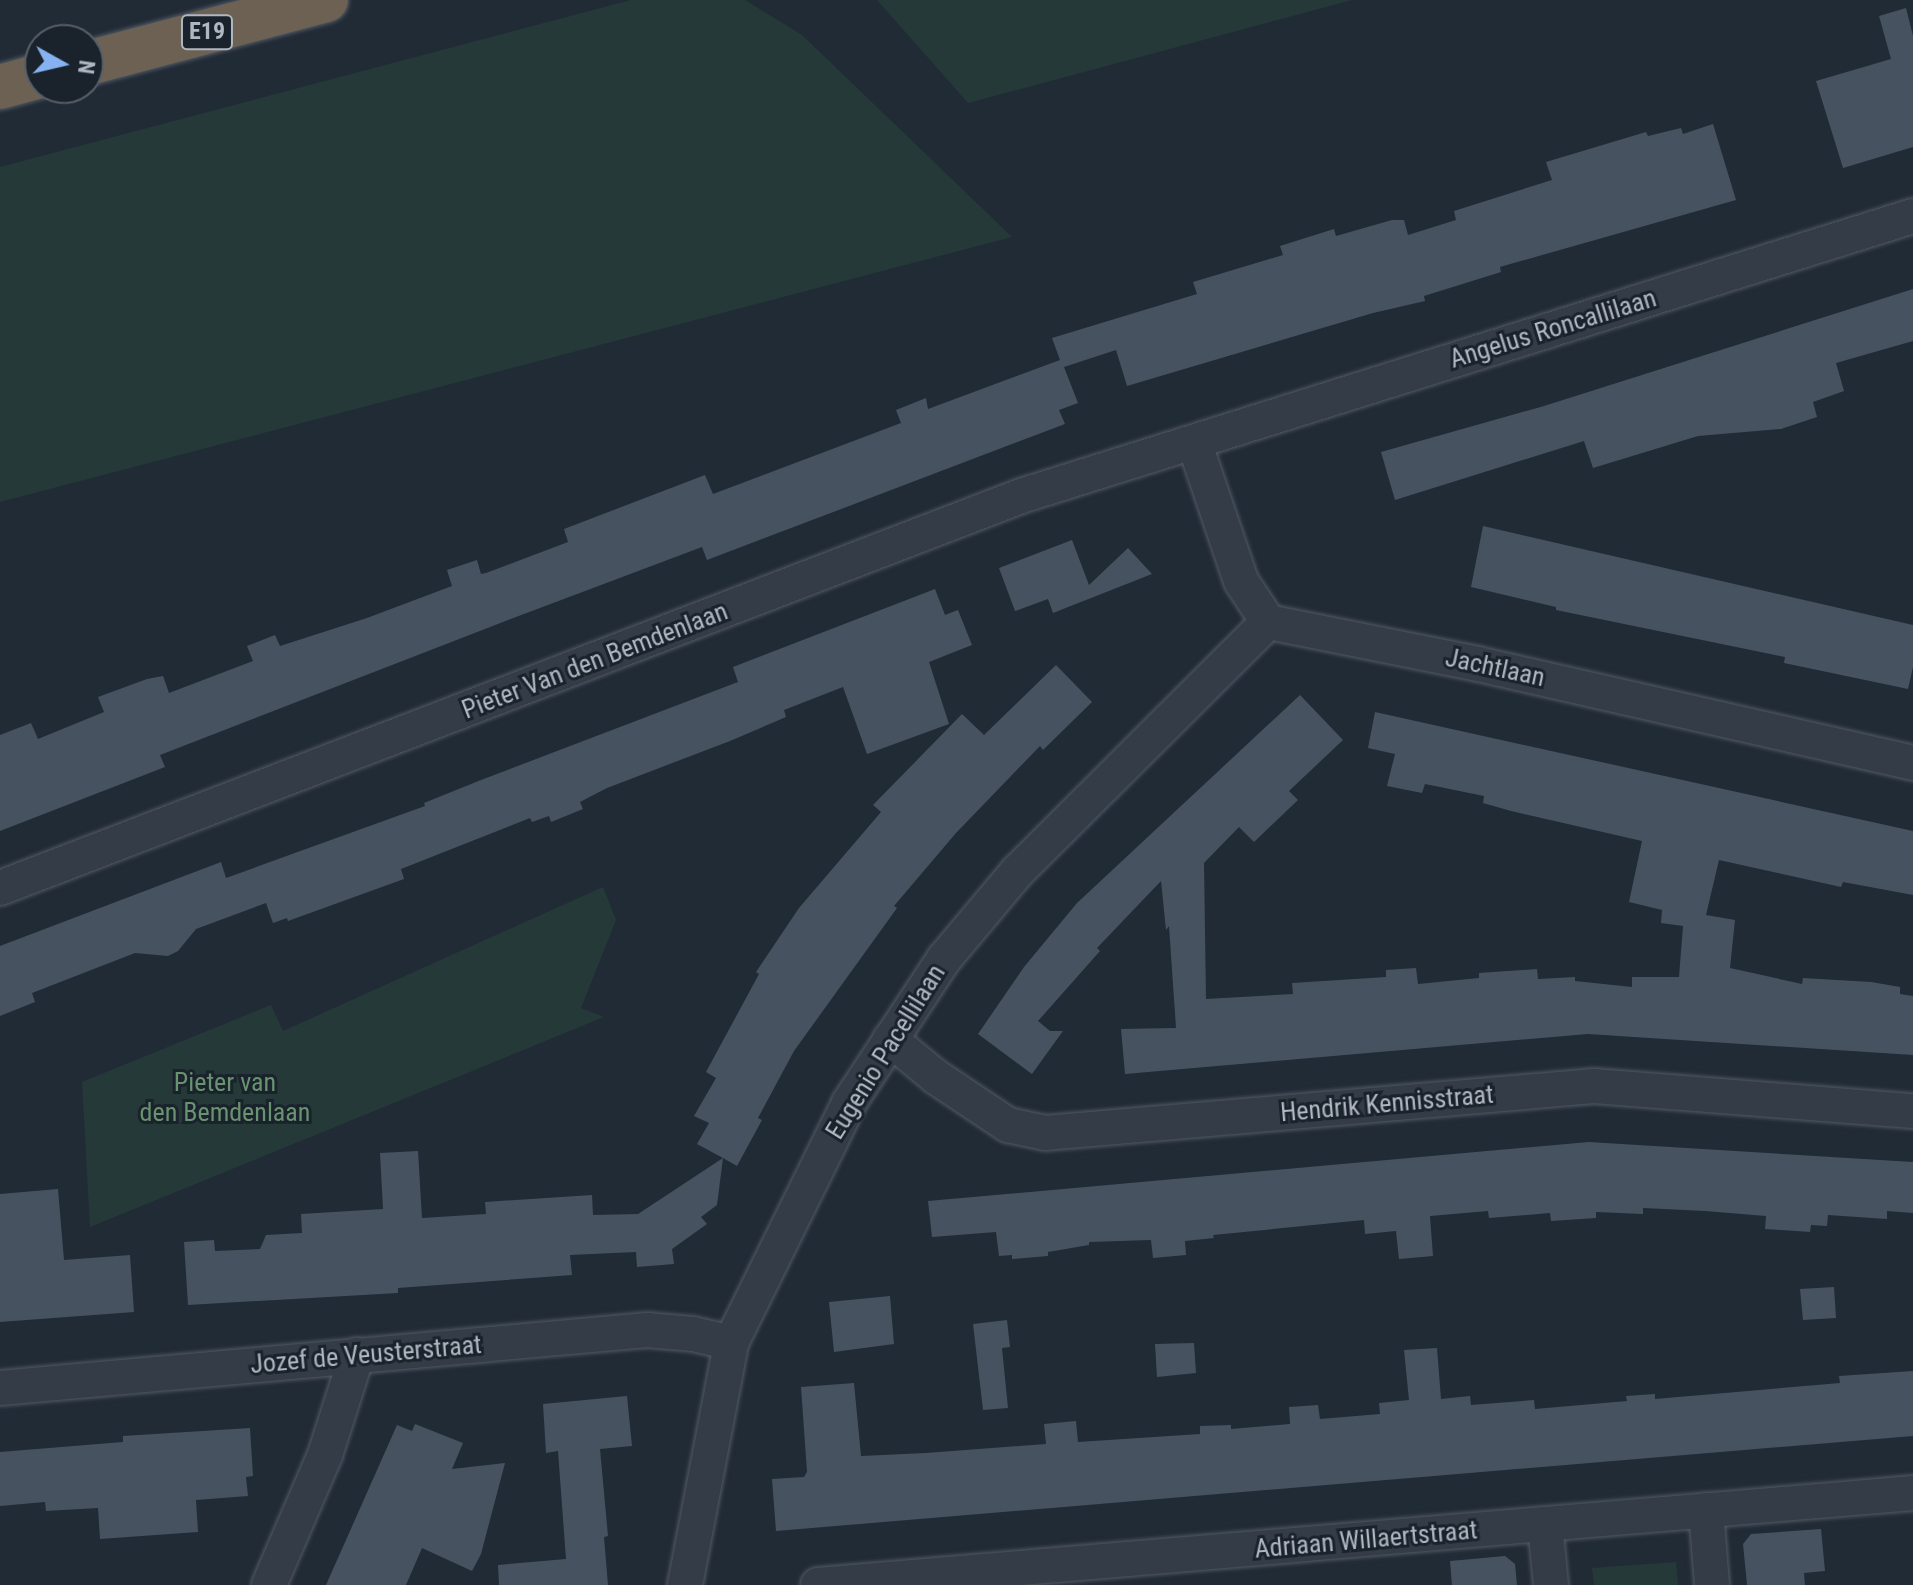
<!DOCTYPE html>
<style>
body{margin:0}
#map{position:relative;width:1913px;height:1585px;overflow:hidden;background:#212b36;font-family:"Roboto Condensed",sans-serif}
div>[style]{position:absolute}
.green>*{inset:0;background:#263939}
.building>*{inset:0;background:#475260}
.roads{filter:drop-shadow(0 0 2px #525a64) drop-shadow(0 0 2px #525a64)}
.street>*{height:34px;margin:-17px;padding:0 17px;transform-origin:17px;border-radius:17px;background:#343d47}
.highway>*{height:44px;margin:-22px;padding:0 22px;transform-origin:22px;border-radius:22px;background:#6c6152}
span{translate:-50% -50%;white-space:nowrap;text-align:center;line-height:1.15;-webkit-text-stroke:6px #1a222b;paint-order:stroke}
.shield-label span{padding:2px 6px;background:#1a222b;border:2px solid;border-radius:6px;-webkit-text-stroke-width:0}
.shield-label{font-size:24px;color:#afb7c3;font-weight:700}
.street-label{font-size:26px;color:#afb7c3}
.park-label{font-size:26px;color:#689270}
.north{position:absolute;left:24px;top:24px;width:80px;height:80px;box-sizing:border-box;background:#1a222b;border:2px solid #565e68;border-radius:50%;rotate:98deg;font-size:22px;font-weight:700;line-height:32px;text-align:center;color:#afb7c3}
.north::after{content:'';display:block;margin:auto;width:28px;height:36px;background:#86b2f1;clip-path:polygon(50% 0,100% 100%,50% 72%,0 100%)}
</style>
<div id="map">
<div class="green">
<div style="clip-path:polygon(631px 0,745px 0,802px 35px,1012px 237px,0 502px,0 167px)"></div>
<div style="clip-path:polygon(877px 0,1352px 0,968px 103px)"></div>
<div style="clip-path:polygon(603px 887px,616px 920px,581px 1008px,604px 1017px,90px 1227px,82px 1082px,271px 1005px,283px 1031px)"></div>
<div style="clip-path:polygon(1676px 1562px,1678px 1585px,1594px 1585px,1592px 1568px)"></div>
</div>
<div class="building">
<div style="clip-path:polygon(1906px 8px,1913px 36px,1913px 147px,1843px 168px,1816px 81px,1891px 59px,1879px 16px)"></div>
<div style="clip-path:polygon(1713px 124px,1736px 200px,1500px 267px,1501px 272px,1424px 296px,1425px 301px,1373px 313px,1127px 386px,1116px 350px,1064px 367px,1078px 403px,1059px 410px,1065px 424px,707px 560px,702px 547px,503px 622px,160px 755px,165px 767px,0 831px,0 735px,31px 723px,38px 739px,104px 712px,98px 697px,147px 679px,163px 676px,169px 693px,253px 661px,247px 646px,275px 635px,280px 646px,367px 618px,452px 586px,447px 570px,477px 560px,481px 574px,486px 573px,568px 542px,564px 529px,705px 475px,713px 494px,827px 451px,901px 423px,896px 410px,926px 398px,928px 409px,1060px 360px,1052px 338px,1197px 294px,1193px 282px,1283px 255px,1280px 246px,1334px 229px,1336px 236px,1392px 220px,1404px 220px,1408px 235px,1456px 220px,1454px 211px,1552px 180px,1546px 162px,1646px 132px,1648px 136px,1681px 128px,1683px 134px)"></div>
<div style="clip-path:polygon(1913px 289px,1913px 341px,1836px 363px,1844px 391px,1813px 402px,1817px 417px,1781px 429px,1698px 436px,1593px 468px,1584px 441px,1395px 500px,1381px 452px,1544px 406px)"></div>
<div style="clip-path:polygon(1483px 526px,1913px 625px,1913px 667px,1908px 689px,1784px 663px,1785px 657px,1556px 610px,1556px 607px,1471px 587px)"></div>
<div style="clip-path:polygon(1072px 540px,1089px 585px,1128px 548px,1152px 574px,1053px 613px,1048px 599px,1015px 611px,999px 568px)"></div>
<div style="clip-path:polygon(935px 589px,945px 615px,958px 610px,972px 645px,929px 662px,949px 724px,867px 754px,843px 687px,784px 710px,786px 717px,730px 741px,607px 788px,580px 802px,583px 809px,551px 822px,549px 816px,532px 822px,530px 818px,401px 869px,404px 879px,288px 921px,287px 918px,273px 923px,266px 903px,196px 929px,178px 951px,168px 956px,135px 953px,32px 993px,35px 1002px,0 1016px,0 946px,221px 862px,226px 878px,425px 806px,424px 803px,481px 780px,738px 682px,733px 667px)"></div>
<div style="clip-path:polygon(1056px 665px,1092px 702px,1043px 750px,1040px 746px,956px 833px,894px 906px,897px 908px,794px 1051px,758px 1118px,762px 1120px,737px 1166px,723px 1158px,717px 1205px,701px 1217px,707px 1224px,672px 1249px,674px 1264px,637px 1267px,636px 1252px,570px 1255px,572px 1275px,398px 1288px,398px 1293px,188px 1305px,184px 1242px,214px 1240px,215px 1251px,260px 1249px,266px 1235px,302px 1233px,301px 1214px,383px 1209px,380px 1153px,418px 1151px,422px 1218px,486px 1214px,485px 1202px,592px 1195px,593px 1215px,638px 1214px,723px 1158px,697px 1144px,709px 1123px,694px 1116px,716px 1078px,706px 1072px,759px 974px,756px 972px,799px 908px,881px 812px,873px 805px,962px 714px,984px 735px)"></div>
<div style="clip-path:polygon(1300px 695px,1343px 740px,1289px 791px,1298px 800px,1254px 842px,1239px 827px,1204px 863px,1206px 999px,1293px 994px,1292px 983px,1386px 977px,1386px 970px,1416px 968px,1418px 984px,1479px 978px,1479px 973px,1537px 969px,1538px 979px,1575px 977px,1575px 981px,1632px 987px,1632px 977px,1679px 977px,1683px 926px,1661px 923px,1662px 910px,1629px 902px,1642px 841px,1511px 811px,1483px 803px,1484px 796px,1425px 784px,1422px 793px,1387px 786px,1395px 754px,1368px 748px,1375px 712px,1913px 831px,1913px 895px,1843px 882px,1841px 887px,1719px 860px,1706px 915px,1735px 920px,1730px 968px,1802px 984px,1803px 978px,1871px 982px,1900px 987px,1900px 994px,1913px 996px,1913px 1055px,1588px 1034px,1125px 1074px,1121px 1029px,1176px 1028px,1169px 926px,1166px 930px,1161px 881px,1097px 948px,1100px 951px,1038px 1021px,1050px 1031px,1063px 1031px,1032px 1074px,978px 1034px,1024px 967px,1077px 903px)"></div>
<div style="clip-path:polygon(1589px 1142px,1913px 1162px,1913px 1213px,1887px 1211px,1887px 1219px,1828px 1215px,1827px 1226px,1811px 1225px,1810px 1232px,1765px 1229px,1766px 1216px,1705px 1211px,1643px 1208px,1643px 1214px,1596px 1212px,1596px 1218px,1551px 1221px,1550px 1213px,1489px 1218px,1488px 1211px,1430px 1216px,1433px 1256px,1399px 1259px,1396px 1231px,1365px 1234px,1364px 1220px,1213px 1235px,1214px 1238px,1185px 1241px,1186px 1255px,1153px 1258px,1151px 1240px,1089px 1242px,1089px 1245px,1048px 1252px,1048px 1256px,1012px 1259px,1012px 1255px,999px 1256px,996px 1232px,932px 1237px,928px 1201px)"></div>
<div style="clip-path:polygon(58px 1189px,64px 1260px,130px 1255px,134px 1312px,0 1322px,0 1194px)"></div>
<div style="clip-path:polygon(1834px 1287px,1836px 1318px,1803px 1320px,1800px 1289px)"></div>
<div style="clip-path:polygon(890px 1296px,894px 1344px,834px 1352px,829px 1302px)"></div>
<div style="clip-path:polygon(1007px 1320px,1010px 1347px,1002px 1348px,1008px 1408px,983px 1410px,973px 1324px)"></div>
<div style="clip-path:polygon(1194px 1343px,1196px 1373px,1157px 1377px,1155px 1344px)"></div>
<div style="clip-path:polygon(1437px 1348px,1441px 1399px,1470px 1396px,1471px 1405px,1534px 1400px,1535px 1409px,1627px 1401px,1626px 1396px,1655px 1394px,1655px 1399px,1840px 1383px,1839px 1376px,1913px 1371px,1913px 1436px,776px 1531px,772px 1479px,804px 1477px,807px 1472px,801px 1387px,854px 1383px,861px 1456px,926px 1453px,1046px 1444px,1044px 1424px,1076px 1421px,1078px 1442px,1200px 1434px,1200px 1426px,1231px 1425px,1231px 1429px,1290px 1424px,1289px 1407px,1318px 1405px,1320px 1419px,1380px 1414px,1379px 1403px,1409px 1400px,1404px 1350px)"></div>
<div style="clip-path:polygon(627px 1396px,632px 1446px,600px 1449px,608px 1536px,604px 1537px,608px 1585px,499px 1585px,498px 1565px,566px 1559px,558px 1451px,546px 1453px,543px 1404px)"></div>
<div style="clip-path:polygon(415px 1424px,463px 1443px,452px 1469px,505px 1463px,481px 1554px,472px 1571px,422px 1548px,406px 1585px,326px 1585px,397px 1425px,412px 1431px)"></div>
<div style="clip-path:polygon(250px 1428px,253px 1476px,246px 1477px,248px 1496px,196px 1500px,198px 1532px,100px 1539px,98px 1508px,46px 1511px,45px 1502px,0 1506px,0 1452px,123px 1442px,123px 1436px)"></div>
<div style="clip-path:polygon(1821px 1529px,1825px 1571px,1804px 1573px,1805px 1585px,1747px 1585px,1743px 1544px,1751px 1534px)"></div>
<div style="clip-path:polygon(1505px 1556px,1515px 1564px,1517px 1585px,1452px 1585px,1450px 1561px)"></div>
</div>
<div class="roads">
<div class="street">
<div style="left:1194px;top:442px;width:147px;rotate:71.3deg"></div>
<div style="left:1241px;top:581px;width:49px;rotate:56.6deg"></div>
<div style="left:1268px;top:622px;width:214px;rotate:11.3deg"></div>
<div style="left:1478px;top:664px;width:446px;rotate:12.8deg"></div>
<div style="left:0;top:888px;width:1094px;rotate:-21deg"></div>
<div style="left:1021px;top:496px;width:935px;rotate:-17.43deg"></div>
<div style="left:890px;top:1039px;width:60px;rotate:39.6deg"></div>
<div style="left:936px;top:1077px;width:87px;rotate:33.7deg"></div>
<div style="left:1008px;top:1125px;width:38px;rotate:12deg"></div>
<div style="left:1045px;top:1133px;width:551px;rotate:-4.89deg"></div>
<div style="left:1594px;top:1086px;width:320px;rotate:4.5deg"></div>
<div style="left:0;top:1388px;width:650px;rotate:-5.12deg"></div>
<div style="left:647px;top:1330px;width:46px;rotate:5deg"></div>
<div style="left:693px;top:1334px;width:39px;rotate:13deg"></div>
<div style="left:1706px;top:1510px;width:75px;rotate:85.4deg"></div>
<div style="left:1545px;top:1524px;width:61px;rotate:84.4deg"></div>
<div style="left:269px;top:1585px;width:142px;rotate:-66.7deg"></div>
<div style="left:325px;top:1455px;width:105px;rotate:-72.3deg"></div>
<div style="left:685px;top:1585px;width:246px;rotate:-79.2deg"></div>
<div style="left:731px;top:1343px;width:267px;rotate:-63.8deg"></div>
<div style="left:849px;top:1103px;width:173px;rotate:-56.6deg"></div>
<div style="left:944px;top:959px;width:114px;rotate:-50deg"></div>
<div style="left:1017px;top:872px;width:354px;rotate:-44.9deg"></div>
<div style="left:818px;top:1585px;width:1099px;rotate:-4.8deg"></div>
</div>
<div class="highway">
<div style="left:88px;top:63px;width:246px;rotate:-14.8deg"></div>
<div style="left:0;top:87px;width:41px;rotate:-15.4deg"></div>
</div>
</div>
<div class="shield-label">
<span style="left:207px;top:32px">E19</span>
</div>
<div class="street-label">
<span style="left:1553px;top:329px;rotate:-17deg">Angelus Roncallilaan</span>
<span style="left:595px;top:661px;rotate:-21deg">Pieter Van den Bemdenlaan</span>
<span style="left:1495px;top:668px;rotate:12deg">Jachtlaan</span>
<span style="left:886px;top:1052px;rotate:-58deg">Eugenio Pacellilaan</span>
<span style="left:1387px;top:1104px;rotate:-5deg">Hendrik Kennisstraat</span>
<span style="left:366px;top:1355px;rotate:-5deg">Jozef de Veusterstraat</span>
<span style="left:1366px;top:1540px;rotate:-5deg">Adriaan Willaertstraat</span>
</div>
<div class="park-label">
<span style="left:225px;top:1098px">Pieter van<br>den Bemdenlaan</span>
</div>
<div class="north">N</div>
</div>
